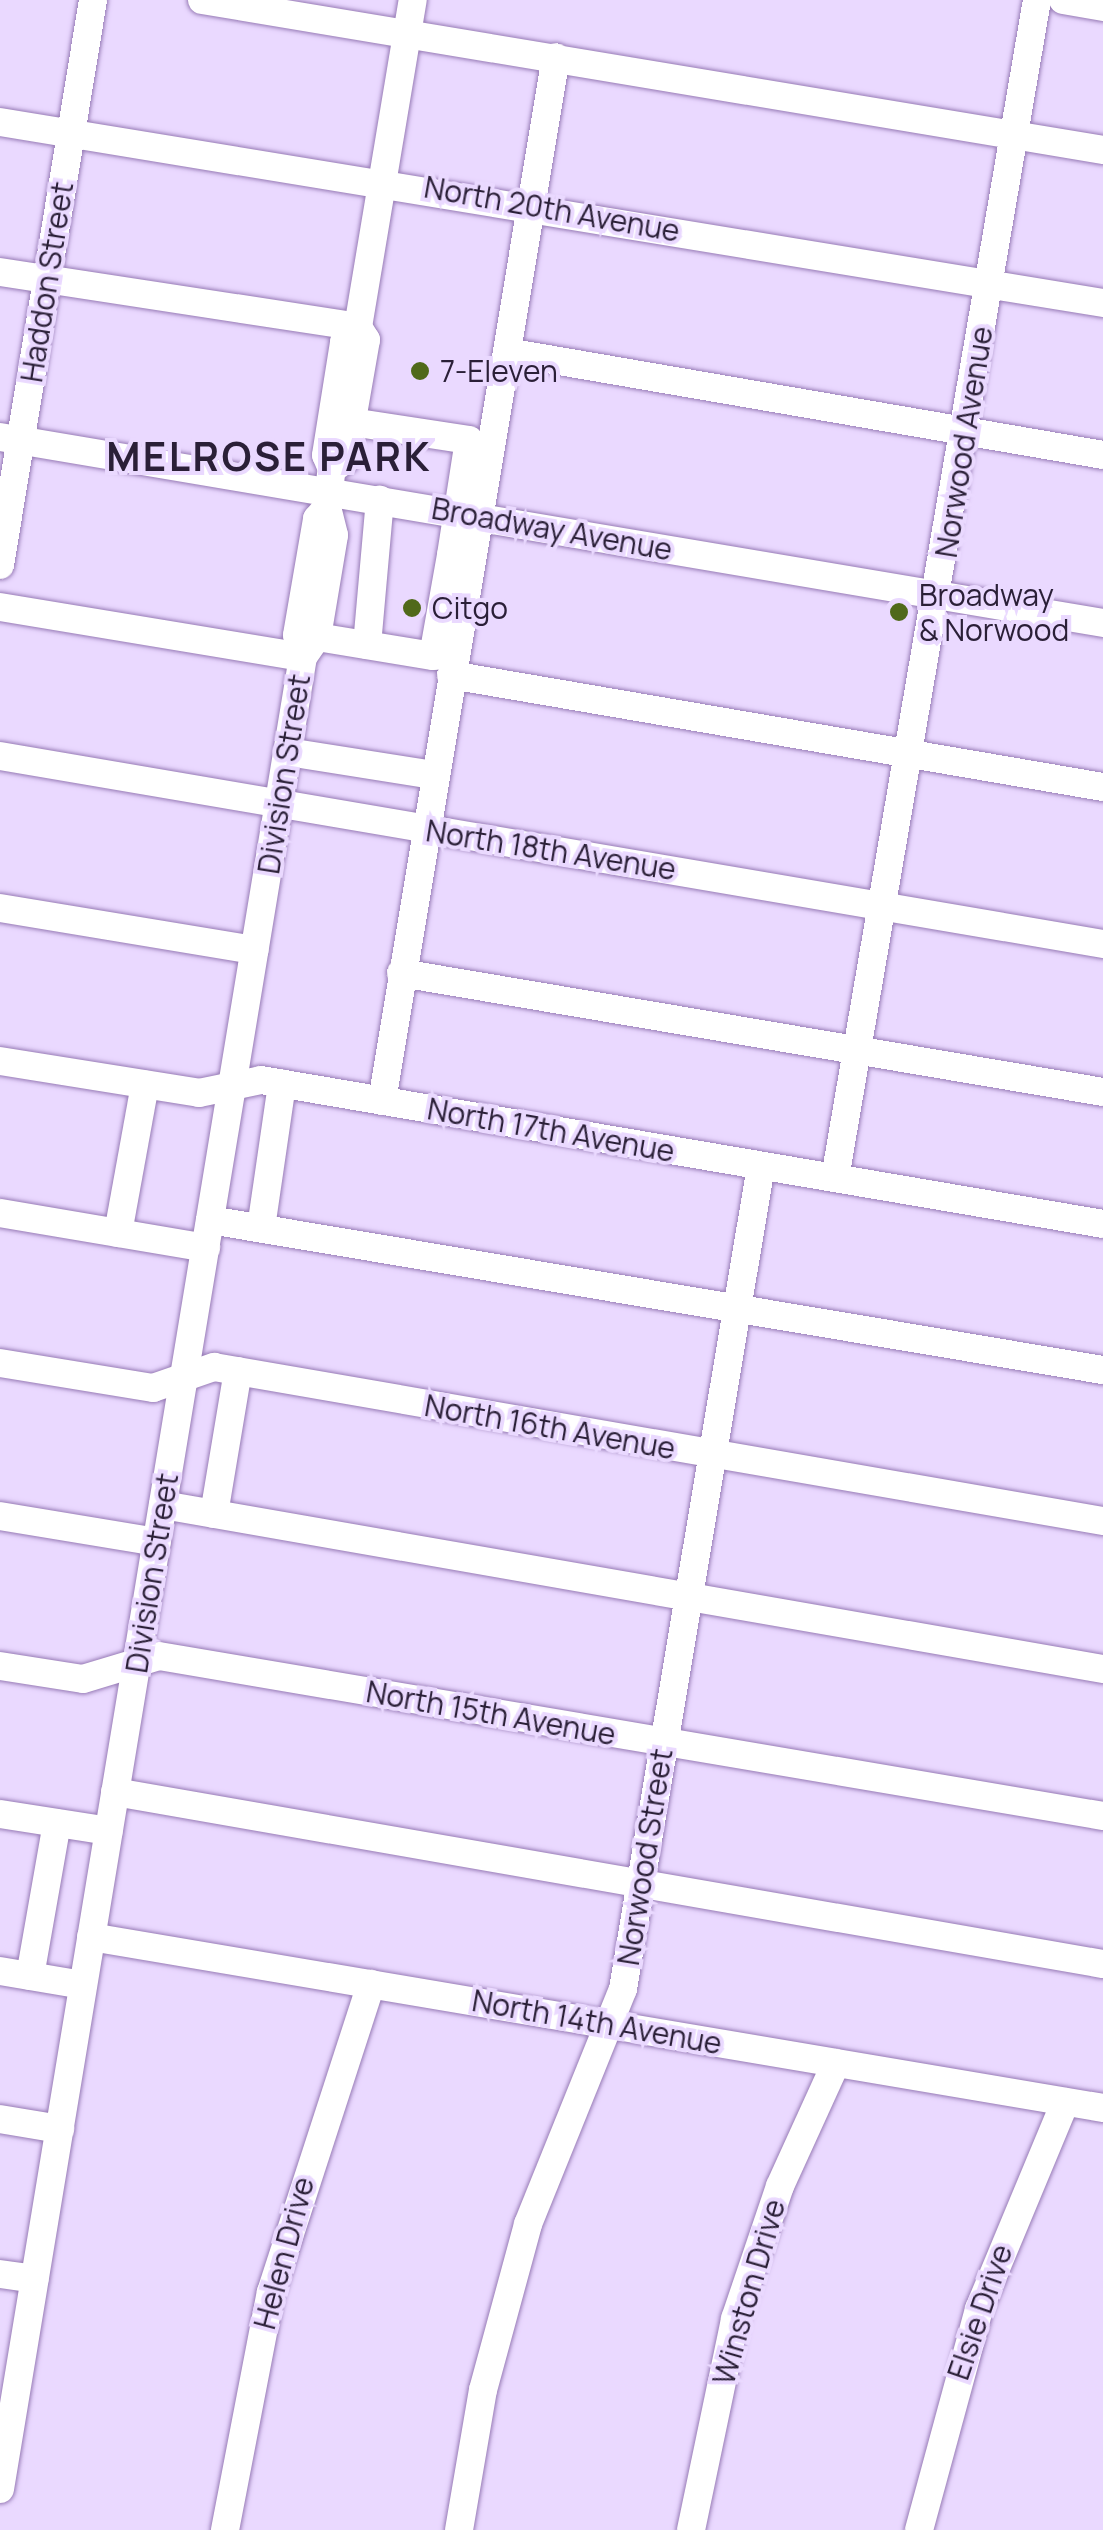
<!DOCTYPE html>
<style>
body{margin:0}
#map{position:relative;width:1103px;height:2530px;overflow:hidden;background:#ead9ff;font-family:Manrope,sans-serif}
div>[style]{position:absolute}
.roads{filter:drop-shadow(0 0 2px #977bb6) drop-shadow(0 0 2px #977bb6)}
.minor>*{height:28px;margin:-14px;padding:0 14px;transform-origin:14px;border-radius:14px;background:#fff}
.dots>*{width:28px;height:28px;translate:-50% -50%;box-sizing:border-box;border:5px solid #ead9ff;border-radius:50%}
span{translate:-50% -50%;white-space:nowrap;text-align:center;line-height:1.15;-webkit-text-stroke:8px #ead9ff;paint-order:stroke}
.street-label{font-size:30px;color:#2a1f37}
.poi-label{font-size:30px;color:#2a1f37}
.left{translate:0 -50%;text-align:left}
.district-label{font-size:40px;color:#2a1f37;font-weight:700;letter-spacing:2.5px}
</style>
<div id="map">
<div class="roads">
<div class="minor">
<div style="left:202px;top:0;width:913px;rotate:9.45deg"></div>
<div style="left:1063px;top:0;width:41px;rotate:9.9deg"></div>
<div style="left:0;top:122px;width:1118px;rotate:9.32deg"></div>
<div style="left:0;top:272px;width:362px;rotate:8.7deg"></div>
<div style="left:507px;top:352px;width:605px;rotate:9.8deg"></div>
<div style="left:0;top:437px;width:1119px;rotate:9.57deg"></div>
<div style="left:332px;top:469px;width:16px;rotate:-35deg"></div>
<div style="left:345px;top:460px;width:122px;rotate:-80.1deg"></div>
<div style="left:366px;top:340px;width:15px;rotate:-122deg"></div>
<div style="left:358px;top:327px;width:332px;rotate:-80.5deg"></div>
<div style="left:0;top:565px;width:573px;rotate:-80.65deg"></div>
<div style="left:0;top:607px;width:307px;rotate:9.4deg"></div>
<div style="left:317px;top:637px;width:118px;rotate:9.3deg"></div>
<div style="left:433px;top:656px;width:103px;rotate:-79.9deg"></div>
<div style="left:451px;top:555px;width:116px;rotate:-81.1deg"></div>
<div style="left:469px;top:440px;width:118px;rotate:-171.3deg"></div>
<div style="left:367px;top:645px;width:146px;rotate:-84.9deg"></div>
<div style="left:301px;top:651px;width:16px;rotate:-104deg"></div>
<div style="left:297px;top:635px;width:118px;rotate:-80.2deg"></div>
<div style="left:317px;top:519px;width:16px;rotate:-50deg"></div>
<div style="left:327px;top:507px;width:38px;rotate:-83deg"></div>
<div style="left:332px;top:469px;width:15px;rotate:-113deg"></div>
<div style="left:326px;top:455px;width:114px;rotate:-80.9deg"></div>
<div style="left:344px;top:342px;width:21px;rotate:-47deg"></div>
<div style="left:451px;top:675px;width:662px;rotate:9.75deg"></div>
<div style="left:288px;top:752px;width:148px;rotate:9deg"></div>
<div style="left:0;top:756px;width:1119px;rotate:9.67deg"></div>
<div style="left:0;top:908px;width:258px;rotate:9.4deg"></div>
<div style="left:401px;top:973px;width:712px;rotate:9.62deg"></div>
<div style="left:0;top:1061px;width:202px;rotate:9.1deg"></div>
<div style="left:199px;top:1093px;width:63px;rotate:-11.8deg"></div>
<div style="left:261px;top:1080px;width:854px;rotate:9.7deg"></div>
<div style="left:382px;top:1101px;width:1058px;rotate:-80.54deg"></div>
<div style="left:835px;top:1178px;width:1195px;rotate:-80.27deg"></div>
<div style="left:0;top:1213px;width:209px;rotate:9.6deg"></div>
<div style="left:210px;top:1220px;width:906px;rotate:9.54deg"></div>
<div style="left:261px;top:1228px;width:146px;rotate:-81.7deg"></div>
<div style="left:118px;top:1233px;width:151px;rotate:-79.7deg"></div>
<div style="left:0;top:1363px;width:155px;rotate:9.3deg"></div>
<div style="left:153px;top:1388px;width:65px;rotate:-19deg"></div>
<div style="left:214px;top:1367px;width:902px;rotate:9.83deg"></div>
<div style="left:163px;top:1505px;width:954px;rotate:9.9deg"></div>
<div style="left:214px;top:1514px;width:145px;rotate:-80.5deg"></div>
<div style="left:0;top:1516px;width:159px;rotate:9.4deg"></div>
<div style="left:0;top:1666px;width:84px;rotate:8.9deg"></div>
<div style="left:83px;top:1679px;width:79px;rotate:-16.8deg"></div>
<div style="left:159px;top:1656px;width:957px;rotate:9.62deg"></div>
<div style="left:115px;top:1792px;width:1003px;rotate:9.88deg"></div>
<div style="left:0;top:1814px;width:110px;rotate:8.9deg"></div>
<div style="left:91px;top:1937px;width:1026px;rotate:9.59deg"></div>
<div style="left:0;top:1971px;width:84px;rotate:9.6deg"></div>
<div style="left:30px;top:1976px;width:155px;rotate:-80deg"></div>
<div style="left:0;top:2119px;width:61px;rotate:9.5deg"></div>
<div style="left:0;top:2274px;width:35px;rotate:8deg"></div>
<div style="left:0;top:2489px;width:1857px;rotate:-80.61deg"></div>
<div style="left:303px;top:657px;width:24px;rotate:-55deg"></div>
<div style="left:317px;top:637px;width:103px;rotate:-80.5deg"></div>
<div style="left:334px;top:535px;width:29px;rotate:-104deg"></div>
<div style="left:225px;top:2530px;width:242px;rotate:-79.1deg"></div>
<div style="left:271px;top:2292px;width:324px;rotate:-72deg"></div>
<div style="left:459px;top:2530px;width:142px;rotate:-80.3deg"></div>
<div style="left:483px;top:2390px;width:172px;rotate:-74.8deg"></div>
<div style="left:528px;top:2224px;width:253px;rotate:-68deg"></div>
<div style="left:623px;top:1989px;width:834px;rotate:-80.48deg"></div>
<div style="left:691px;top:2530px;width:216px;rotate:-78.2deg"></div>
<div style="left:735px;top:2319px;width:140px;rotate:-71.3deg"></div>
<div style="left:780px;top:2186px;width:135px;rotate:-65.5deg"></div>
<div style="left:919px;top:2530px;width:229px;rotate:-74.8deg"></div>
<div style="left:979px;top:2309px;width:224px;rotate:-67.4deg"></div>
</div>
</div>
<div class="dots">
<div style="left:420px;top:371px;background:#50691a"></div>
<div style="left:412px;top:608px;background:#50691a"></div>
<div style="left:899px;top:612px;background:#50691a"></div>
</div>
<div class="street-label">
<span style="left:552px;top:209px;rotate:10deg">North 20th Avenue</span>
<span style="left:47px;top:282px;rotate:-81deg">Haddon Street</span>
<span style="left:964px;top:442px;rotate:-81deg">Norwood Avenue</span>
<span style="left:552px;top:529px;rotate:10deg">Broadway Avenue</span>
<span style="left:284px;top:774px;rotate:-81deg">Division Street</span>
<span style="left:551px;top:850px;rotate:9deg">North 18th Avenue</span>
<span style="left:551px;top:1130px;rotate:10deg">North 17th Avenue</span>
<span style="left:550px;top:1427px;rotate:10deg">North 16th Avenue</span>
<span style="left:152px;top:1573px;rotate:-81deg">Division Street</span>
<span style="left:491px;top:1713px;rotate:10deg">North 15th Avenue</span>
<span style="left:645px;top:1857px;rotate:-81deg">Norwood Street</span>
<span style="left:597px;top:2022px;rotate:10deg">North 14th Avenue</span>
<span style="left:284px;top:2253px;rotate:-75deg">Helen Drive</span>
<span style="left:749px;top:2292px;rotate:-74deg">Winston Drive</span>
<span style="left:980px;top:2312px;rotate:-71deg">Elsie Drive</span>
</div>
<div class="poi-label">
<span class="left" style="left:440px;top:371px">7-Eleven</span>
<span class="left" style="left:919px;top:612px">Broadway<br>&amp; Norwood</span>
<span class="left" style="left:432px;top:608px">Citgo</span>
</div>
<div class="district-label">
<span style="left:269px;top:456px">MELROSE PARK</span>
</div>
</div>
